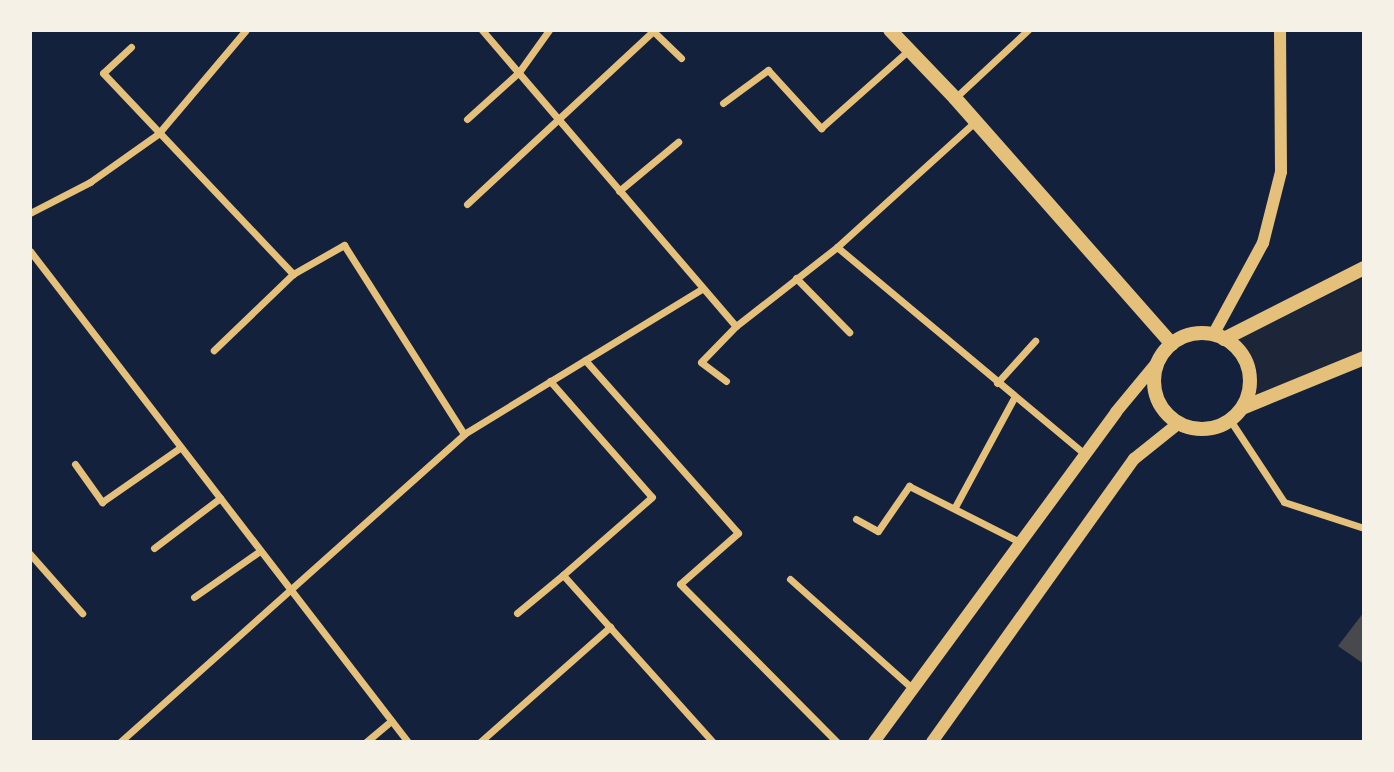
<!DOCTYPE html>
<style>
body{margin:0}
#map{position:relative;width:1394px;height:772px;overflow:hidden;background:#14213d;font-family:Montserrat,sans-serif}
div>[style]{position:absolute}
.green>*{inset:0;background:#1d2539}
.building>*{inset:0;background:#48494c}
.minor>*{height:7px;margin:-3.5px;padding:0 3.5px;transform-origin:3.5px;border-radius:3.5px;background:#e5c07b}
.tertiary>*{height:12px;margin:-6px;padding:0 6px;transform-origin:6px;border-radius:6px;background:#e5c07b}
.secondary>*{height:14px;margin:-7px;padding:0 7px;transform-origin:7px;border-radius:7px;background:#e5c07b}
.secondary>.ring{margin:-7px;padding:0;box-sizing:content-box;background:none;border:14px solid #e5c07b;border-radius:50%}
span{translate:-50% -50%;white-space:nowrap;text-align:center;line-height:1.15;-webkit-text-stroke:6px #f6f1e7;paint-order:stroke}
.frame{position:absolute;inset:0;border:32px solid #f6f1e7;pointer-events:none}
</style>
<div id="map">
<div class="green">
<div style="clip-path:polygon(1364px 278px,1364px 353px,1255px 398px,1259px 371px,1239px 338px)"></div>
</div>
<div class="building">
<div style="clip-path:polygon(1364px 612px,1364px 664px,1338px 646px)"></div>
</div>
<div class="minor">
<div style="left:482px;top:30px;width:390px;rotate:49.4deg"></div>
<div style="left:736px;top:326px;width:128px;rotate:-38deg"></div>
<div style="left:837px;top:247px;width:188px;rotate:-42.2deg"></div>
<div style="left:131px;top:47px;width:38px;rotate:137deg"></div>
<div style="left:103px;top:73px;width:277px;rotate:46.6deg"></div>
<div style="left:293px;top:274px;width:110px;rotate:136.1deg"></div>
<div style="left:955px;top:98px;width:100px;rotate:-43deg"></div>
<div style="left:723px;top:103px;width:56px;rotate:-36.3deg"></div>
<div style="left:768px;top:70px;width:79px;rotate:47.6deg"></div>
<div style="left:821px;top:128px;width:118px;rotate:-41.6deg"></div>
<div style="left:467px;top:119px;width:70px;rotate:-42.1deg"></div>
<div style="left:519px;top:72px;width:52px;rotate:-54.5deg"></div>
<div style="left:619px;top:191px;width:77px;rotate:-39.7deg"></div>
<div style="left:467px;top:204px;width:254px;rotate:-42.9deg"></div>
<div style="left:653px;top:31px;width:39px;rotate:44deg"></div>
<div style="left:30px;top:213px;width:68px;rotate:-27.3deg"></div>
<div style="left:90px;top:182px;width:83px;rotate:-35.2deg"></div>
<div style="left:158px;top:134px;width:136px;rotate:-49.8deg"></div>
<div style="left:837px;top:247px;width:323px;rotate:39.9deg"></div>
<div style="left:30px;top:251px;width:620px;rotate:52.41deg"></div>
<div style="left:293px;top:274px;width:59px;rotate:-29.6deg"></div>
<div style="left:344px;top:245px;width:224px;rotate:57.6deg"></div>
<div style="left:796px;top:278px;width:76px;rotate:45.5deg"></div>
<div style="left:585px;top:360px;width:231px;rotate:48.5deg"></div>
<div style="left:738px;top:533px;width:77px;rotate:138.7deg"></div>
<div style="left:680px;top:584px;width:223px;rotate:45.2deg"></div>
<div style="left:550px;top:381px;width:154px;rotate:48.7deg"></div>
<div style="left:652px;top:497px;width:118px;rotate:138.8deg"></div>
<div style="left:563px;top:575px;width:224px;rotate:48.1deg"></div>
<div style="left:726px;top:381px;width:31px;rotate:-143deg"></div>
<div style="left:701px;top:362px;width:50px;rotate:-45.8deg"></div>
<div style="left:997px;top:383px;width:57px;rotate:-47.9deg"></div>
<div style="left:1230px;top:420px;width:98px;rotate:56.6deg"></div>
<div style="left:1284px;top:502px;width:84px;rotate:18deg"></div>
<div style="left:75px;top:464px;width:47px;rotate:54.6deg"></div>
<div style="left:102px;top:502px;width:96px;rotate:-34.8deg"></div>
<div style="left:955px;top:507px;width:124px;rotate:-61.6deg"></div>
<div style="left:856px;top:519px;width:25px;rotate:29deg"></div>
<div style="left:878px;top:531px;width:55px;rotate:-55.4deg"></div>
<div style="left:909px;top:486px;width:124px;rotate:26.8deg"></div>
<div style="left:154px;top:548px;width:83px;rotate:-37.1deg"></div>
<div style="left:30px;top:554px;width:79px;rotate:48.6deg"></div>
<div style="left:790px;top:579px;width:164px;rotate:41.8deg"></div>
<div style="left:194px;top:597px;width:80px;rotate:-34.9deg"></div>
<div style="left:517px;top:613px;width:60px;rotate:-39.6deg"></div>
<div style="left:120px;top:742px;width:462px;rotate:-41.8deg"></div>
<div style="left:464px;top:434px;width:279px;rotate:-31.4deg"></div>
<div style="left:366px;top:742px;width:33px;rotate:-40deg"></div>
<div style="left:480px;top:742px;width:174px;rotate:-41.5deg"></div>
</div>
<div class="tertiary">
<div style="left:1213px;top:335px;width:105px;rotate:-61.5deg"></div>
<div style="left:1263px;top:243px;width:73px;rotate:-75.8deg"></div>
<div style="left:1281px;top:172px;width:142px;rotate:-90.4deg"></div>
<div style="left:874px;top:742px;width:409px;rotate:-53.7deg"></div>
<div style="left:1116px;top:412px;width:69px;rotate:-50.3deg"></div>
<div style="left:932px;top:742px;width:348px;rotate:-54.5deg"></div>
<div style="left:1134px;top:459px;width:58px;rotate:-38.7deg"></div>
</div>
<div class="secondary">
<div style="left:890px;top:30px;width:94px;rotate:46.3deg"></div>
<div style="left:955px;top:98px;width:328px;rotate:48.6deg"></div>
<div class="ring" style="left:1154px;top:333px;width:82px;height:82px"></div>
<div style="left:1224px;top:339px;width:157px;rotate:-26.9deg"></div>
<div style="left:1242px;top:408px;width:132px;rotate:-22.3deg"></div>
</div>
<div class="frame"></div>
</div>
